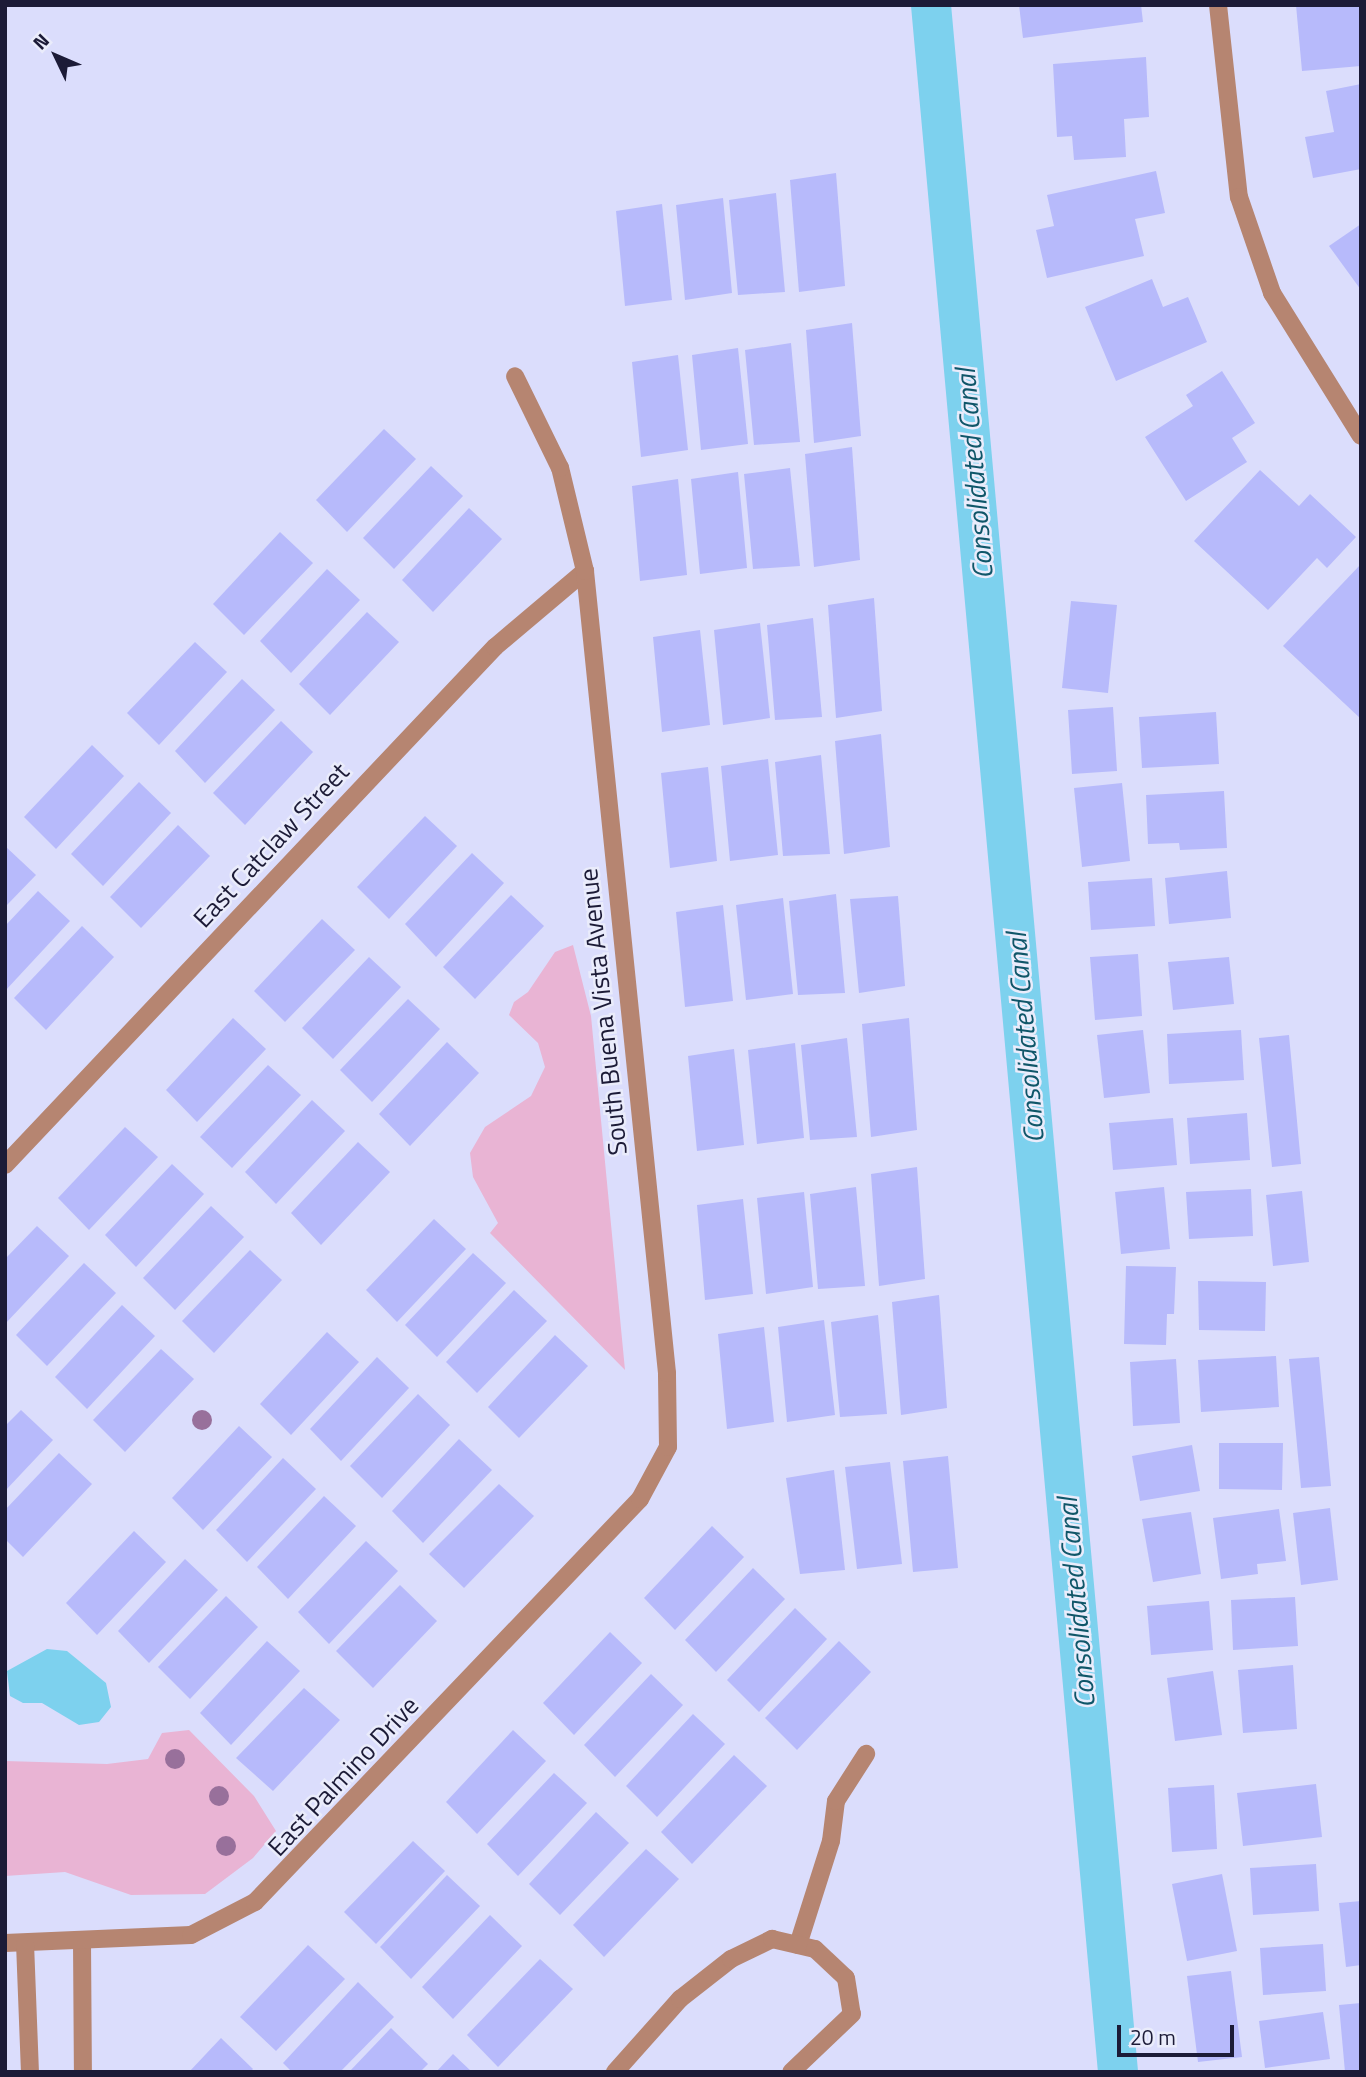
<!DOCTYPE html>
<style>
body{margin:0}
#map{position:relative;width:1366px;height:2077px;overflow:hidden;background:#dbddfc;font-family:"Titillium Web",sans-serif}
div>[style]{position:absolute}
.green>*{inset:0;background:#e9b4d4}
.water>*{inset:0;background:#7dd1ee}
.canal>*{height:40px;margin:-20px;padding:0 20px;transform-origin:20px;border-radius:20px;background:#7dd1ee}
.building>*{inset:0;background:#b7bafb}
.lane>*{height:18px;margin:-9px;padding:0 9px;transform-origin:9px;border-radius:9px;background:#b68571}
.street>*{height:18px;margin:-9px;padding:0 9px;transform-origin:9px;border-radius:9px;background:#b68571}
.trees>*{width:20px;height:20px;margin:-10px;border-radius:50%;background:#98709b}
span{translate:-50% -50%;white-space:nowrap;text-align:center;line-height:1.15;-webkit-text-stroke:5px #eaecfb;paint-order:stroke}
.street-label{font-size:26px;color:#1c1b37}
.water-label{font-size:28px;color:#0f5669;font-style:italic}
.frame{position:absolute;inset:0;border:7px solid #1c1b37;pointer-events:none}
.north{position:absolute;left:21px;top:21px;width:70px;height:70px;-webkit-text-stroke:5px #eaecfb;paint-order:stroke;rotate:314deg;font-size:19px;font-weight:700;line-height:28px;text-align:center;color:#1c1b37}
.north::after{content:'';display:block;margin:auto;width:24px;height:32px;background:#1c1b37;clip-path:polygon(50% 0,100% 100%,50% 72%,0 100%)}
.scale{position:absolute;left:1117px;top:2025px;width:117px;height:32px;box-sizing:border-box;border:4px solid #1c1b37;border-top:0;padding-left:9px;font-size:21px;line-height:24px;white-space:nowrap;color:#1c1b37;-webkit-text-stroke:5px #eaecfb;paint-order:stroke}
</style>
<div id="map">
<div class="green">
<div style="clip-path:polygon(573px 945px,591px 1016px,625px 1370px,490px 1233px,498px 1223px,473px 1177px,470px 1153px,485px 1127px,531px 1096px,545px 1067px,538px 1043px,509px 1015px,514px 1002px,528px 992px,555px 952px)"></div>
<div style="clip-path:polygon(189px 1730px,254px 1796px,276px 1831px,253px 1858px,205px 1894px,131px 1895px,65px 1872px,5px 1876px,5px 1761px,107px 1764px,148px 1759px,162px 1733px)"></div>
</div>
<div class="water">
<div style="clip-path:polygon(47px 1649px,67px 1651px,106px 1683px,111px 1707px,99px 1722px,79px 1725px,42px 1703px,23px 1703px,10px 1696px,7px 1671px)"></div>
</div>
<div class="canal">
<div style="left:931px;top:5px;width:2075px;rotate:84.83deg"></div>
</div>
<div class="building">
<div style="clip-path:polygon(1019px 5px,1141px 5px,1143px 22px,1023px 38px)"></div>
<div style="clip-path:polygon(1296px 5px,1361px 5px,1361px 66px,1302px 71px)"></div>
<div style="clip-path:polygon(1146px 57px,1149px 117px,1124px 119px,1126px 157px,1074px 160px,1072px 136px,1057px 137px,1053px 64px)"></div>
<div style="clip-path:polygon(1361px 84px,1361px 169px,1313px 178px,1305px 137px,1334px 132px,1326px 91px)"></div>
<div style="clip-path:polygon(1156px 171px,1165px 213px,1135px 219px,1144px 256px,1047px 278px,1036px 230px,1054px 226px,1047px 195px)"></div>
<div style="clip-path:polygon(836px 173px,845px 286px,799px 292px,790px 180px)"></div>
<div style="clip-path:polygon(776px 193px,785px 292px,738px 295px,729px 200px)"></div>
<div style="clip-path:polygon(723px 198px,732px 293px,685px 300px,676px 205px)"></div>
<div style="clip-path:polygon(662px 204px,672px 300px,625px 306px,616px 211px)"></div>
<div style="clip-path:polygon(1361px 224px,1361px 290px,1329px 246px)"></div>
<div style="clip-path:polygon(1152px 279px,1163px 307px,1188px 297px,1207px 342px,1116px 381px,1085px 307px)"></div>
<div style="clip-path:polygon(852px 323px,861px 436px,814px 443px,806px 330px)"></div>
<div style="clip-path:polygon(791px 343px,800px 442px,754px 445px,745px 350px)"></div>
<div style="clip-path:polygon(738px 348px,748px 444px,701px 450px,692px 355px)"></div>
<div style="clip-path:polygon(678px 355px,688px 450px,641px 457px,632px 362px)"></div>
<div style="clip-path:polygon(1222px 371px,1255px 423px,1232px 438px,1247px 462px,1186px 501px,1145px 437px,1193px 406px,1186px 395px)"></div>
<div style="clip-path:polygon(384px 429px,416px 459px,347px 532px,316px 500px)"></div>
<div style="clip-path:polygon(852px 447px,860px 560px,814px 567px,805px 454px)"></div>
<div style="clip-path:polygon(431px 466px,463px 496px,394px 569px,363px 538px)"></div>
<div style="clip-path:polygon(790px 468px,800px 566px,753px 569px,744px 474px)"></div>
<div style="clip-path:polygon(1260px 470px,1299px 506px,1310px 494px,1356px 537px,1327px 568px,1317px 558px,1268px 610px,1194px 541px)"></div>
<div style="clip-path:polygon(738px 472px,747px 568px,700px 574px,691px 479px)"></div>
<div style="clip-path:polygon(678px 479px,687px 575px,640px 581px,632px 486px)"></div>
<div style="clip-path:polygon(469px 508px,502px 539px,433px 612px,402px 580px)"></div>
<div style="clip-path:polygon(280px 532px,313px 563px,244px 635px,213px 604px)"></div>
<div style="clip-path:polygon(1361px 564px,1361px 719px,1283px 646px)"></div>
<div style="clip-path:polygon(327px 569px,360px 600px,291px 673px,260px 641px)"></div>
<div style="clip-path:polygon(874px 598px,882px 711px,836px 718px,828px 605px)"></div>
<div style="clip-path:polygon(1071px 601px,1117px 605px,1108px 693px,1062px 688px)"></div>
<div style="clip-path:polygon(367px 612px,399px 642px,330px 715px,299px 684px)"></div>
<div style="clip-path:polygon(813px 618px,822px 717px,775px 720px,767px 625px)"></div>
<div style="clip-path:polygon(760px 623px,770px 718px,723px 725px,714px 630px)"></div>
<div style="clip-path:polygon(700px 630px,710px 725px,662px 732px,653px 637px)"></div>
<div style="clip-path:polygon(195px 642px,227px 672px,159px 745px,127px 713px)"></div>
<div style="clip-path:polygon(242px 679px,275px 710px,205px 783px,175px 751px)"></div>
<div style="clip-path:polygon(1113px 707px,1117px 771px,1072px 774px,1068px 710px)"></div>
<div style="clip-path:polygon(1216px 712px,1219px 764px,1142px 768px,1139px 717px)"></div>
<div style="clip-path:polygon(281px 721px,313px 752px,245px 825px,213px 793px)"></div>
<div style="clip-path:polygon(881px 734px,890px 847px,844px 854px,835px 741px)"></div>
<div style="clip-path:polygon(92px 745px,124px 776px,56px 849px,24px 817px)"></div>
<div style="clip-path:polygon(821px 755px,830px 854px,783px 856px,775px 762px)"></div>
<div style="clip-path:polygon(768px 759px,778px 855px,730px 861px,721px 766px)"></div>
<div style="clip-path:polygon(708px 767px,717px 861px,670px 868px,661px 773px)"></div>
<div style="clip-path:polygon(139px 782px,171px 813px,103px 886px,71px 854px)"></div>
<div style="clip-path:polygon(1122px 783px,1130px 861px,1082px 867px,1074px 788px)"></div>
<div style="clip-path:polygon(1224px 791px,1227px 848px,1180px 850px,1179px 843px,1148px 844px,1146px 795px)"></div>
<div style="clip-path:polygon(425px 816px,457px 846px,389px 919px,357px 887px)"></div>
<div style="clip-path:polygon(178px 825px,210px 856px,141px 928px,110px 897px)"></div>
<div style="clip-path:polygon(5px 846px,36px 875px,5px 907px)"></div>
<div style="clip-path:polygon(472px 853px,504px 883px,436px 957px,405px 924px)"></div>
<div style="clip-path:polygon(1227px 871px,1231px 918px,1169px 924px,1165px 878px)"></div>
<div style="clip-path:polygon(1152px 878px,1155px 926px,1091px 930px,1088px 882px)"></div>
<div style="clip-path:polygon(38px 891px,70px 921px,5px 991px,5px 926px)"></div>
<div style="clip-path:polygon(836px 894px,845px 993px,798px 995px,789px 901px)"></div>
<div style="clip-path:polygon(511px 895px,544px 926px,475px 999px,443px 967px)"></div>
<div style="clip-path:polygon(898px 896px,905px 986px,859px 993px,850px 899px)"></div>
<div style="clip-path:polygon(783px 898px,793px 994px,746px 1000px,736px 905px)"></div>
<div style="clip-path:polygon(723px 905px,733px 1001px,685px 1007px,676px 912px)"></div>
<div style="clip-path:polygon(322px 919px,355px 950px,285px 1022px,254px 991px)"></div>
<div style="clip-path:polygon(82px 926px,114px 957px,46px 1030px,14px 998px)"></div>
<div style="clip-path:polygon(1138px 954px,1142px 1016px,1095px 1020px,1090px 957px)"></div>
<div style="clip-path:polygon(369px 957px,401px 987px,333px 1059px,302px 1028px)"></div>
<div style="clip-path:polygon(1229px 957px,1234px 1004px,1173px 1010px,1168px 962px)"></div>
<div style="clip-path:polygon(408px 999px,440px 1029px,372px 1102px,340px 1070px)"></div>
<div style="clip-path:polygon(233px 1018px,266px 1049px,197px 1122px,166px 1090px)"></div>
<div style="clip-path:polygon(909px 1018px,917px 1130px,871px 1137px,862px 1024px)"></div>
<div style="clip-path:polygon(1143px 1030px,1150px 1093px,1104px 1098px,1097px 1035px)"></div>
<div style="clip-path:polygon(1241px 1030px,1244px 1080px,1169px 1084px,1167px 1034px)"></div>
<div style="clip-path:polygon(1289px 1035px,1301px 1164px,1272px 1167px,1259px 1038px)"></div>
<div style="clip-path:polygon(847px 1038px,857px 1137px,810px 1140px,801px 1045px)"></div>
<div style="clip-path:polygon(447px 1042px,479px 1073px,410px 1146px,379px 1114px)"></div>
<div style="clip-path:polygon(795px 1043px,804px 1138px,757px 1144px,748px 1050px)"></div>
<div style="clip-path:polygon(734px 1049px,744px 1145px,697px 1151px,688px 1056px)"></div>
<div style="clip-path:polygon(268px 1065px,301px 1095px,232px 1168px,200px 1137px)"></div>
<div style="clip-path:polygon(312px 1100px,345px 1131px,276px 1204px,245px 1172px)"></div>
<div style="clip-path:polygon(1247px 1113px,1250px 1160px,1190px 1164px,1187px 1118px)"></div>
<div style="clip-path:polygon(1173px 1118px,1177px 1165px,1113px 1170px,1109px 1123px)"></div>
<div style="clip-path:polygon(125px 1127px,158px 1157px,89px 1230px,58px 1198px)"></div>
<div style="clip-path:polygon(358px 1142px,390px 1172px,321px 1245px,291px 1213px)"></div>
<div style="clip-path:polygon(172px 1164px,204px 1194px,136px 1267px,105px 1235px)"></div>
<div style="clip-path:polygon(917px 1167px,925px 1279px,879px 1286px,871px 1174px)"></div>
<div style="clip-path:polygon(856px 1187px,865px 1286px,818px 1289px,810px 1194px)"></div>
<div style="clip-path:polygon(1164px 1187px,1170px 1249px,1121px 1254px,1115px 1192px)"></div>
<div style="clip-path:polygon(1251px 1189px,1253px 1236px,1189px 1239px,1186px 1192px)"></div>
<div style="clip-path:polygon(1302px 1191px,1309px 1262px,1273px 1266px,1266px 1195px)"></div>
<div style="clip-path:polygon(804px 1192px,813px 1287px,766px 1294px,757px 1198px)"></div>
<div style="clip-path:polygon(743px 1199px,753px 1294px,705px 1300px,697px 1205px)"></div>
<div style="clip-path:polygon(211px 1206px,244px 1237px,175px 1310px,143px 1278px)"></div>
<div style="clip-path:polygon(434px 1219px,466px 1249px,397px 1322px,366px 1290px)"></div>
<div style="clip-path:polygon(37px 1226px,69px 1256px,5px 1324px,5px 1259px)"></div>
<div style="clip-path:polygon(250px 1250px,282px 1280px,214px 1353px,182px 1321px)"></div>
<div style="clip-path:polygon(473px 1253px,506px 1283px,437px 1357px,405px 1325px)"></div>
<div style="clip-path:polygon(84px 1263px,116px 1293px,47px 1366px,16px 1335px)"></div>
<div style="clip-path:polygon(1126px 1266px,1176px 1267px,1174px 1314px,1167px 1314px,1166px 1345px,1124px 1344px)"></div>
<div style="clip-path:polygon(1198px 1281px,1266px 1282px,1265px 1331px,1199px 1330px)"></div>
<div style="clip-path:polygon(514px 1290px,547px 1321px,477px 1393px,446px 1362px)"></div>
<div style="clip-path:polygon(939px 1295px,947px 1408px,901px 1415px,892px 1302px)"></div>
<div style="clip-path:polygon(122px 1305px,155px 1336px,87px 1409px,55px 1377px)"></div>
<div style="clip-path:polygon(878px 1315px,887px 1414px,840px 1417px,831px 1322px)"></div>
<div style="clip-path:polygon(824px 1320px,835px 1415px,787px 1422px,778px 1327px)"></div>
<div style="clip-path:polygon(764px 1327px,774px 1422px,727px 1429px,718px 1334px)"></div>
<div style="clip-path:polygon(327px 1332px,359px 1362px,291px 1435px,260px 1404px)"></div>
<div style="clip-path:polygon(555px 1335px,588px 1366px,519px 1438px,488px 1407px)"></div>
<div style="clip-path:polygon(161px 1349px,194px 1379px,125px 1452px,93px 1420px)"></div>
<div style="clip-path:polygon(1276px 1356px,1279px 1407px,1201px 1412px,1198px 1360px)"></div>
<div style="clip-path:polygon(377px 1357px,409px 1388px,341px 1461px,310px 1429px)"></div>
<div style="clip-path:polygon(1319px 1357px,1331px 1486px,1301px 1488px,1289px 1359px)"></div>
<div style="clip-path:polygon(1176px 1359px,1180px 1423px,1133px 1426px,1130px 1362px)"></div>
<div style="clip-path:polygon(418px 1394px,450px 1425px,382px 1498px,350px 1466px)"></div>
<div style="clip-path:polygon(21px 1410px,53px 1440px,5px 1491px,5px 1426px)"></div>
<div style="clip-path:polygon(239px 1426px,272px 1457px,203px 1530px,172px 1498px)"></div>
<div style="clip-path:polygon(459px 1439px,492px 1470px,423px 1543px,392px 1511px)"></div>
<div style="clip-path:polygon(1219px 1443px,1283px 1443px,1282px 1490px,1219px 1489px)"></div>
<div style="clip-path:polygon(1192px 1445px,1200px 1491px,1140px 1501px,1132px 1456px)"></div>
<div style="clip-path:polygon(59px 1453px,92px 1484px,23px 1557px,5px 1539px,5px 1510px)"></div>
<div style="clip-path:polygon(948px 1456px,958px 1568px,913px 1572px,903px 1461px)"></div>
<div style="clip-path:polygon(283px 1458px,316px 1489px,247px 1562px,216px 1530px)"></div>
<div style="clip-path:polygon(890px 1462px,902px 1564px,857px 1569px,845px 1467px)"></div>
<div style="clip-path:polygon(834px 1470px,845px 1570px,800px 1574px,786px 1478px)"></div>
<div style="clip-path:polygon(499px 1484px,534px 1516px,464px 1588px,429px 1554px)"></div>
<div style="clip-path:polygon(324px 1496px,356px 1526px,288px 1599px,257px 1567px)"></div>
<div style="clip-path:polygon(1330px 1508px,1338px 1580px,1301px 1585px,1293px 1513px)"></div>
<div style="clip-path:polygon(1279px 1509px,1286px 1561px,1257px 1564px,1258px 1574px,1221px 1579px,1213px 1518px)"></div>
<div style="clip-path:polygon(1191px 1512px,1201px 1574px,1153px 1582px,1142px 1519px)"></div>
<div style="clip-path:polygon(712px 1526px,744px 1557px,675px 1630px,644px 1598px)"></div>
<div style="clip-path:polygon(134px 1531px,166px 1562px,97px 1635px,66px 1603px)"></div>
<div style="clip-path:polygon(366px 1541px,398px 1571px,329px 1644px,298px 1612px)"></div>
<div style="clip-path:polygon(185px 1559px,218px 1590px,149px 1663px,118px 1631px)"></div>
<div style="clip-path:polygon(753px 1568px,785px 1599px,716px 1672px,685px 1640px)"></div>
<div style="clip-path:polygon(400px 1585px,437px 1621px,373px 1688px,336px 1651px)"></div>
<div style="clip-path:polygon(226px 1596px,258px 1627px,190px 1699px,158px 1667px)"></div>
<div style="clip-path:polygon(1295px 1597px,1298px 1646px,1233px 1650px,1231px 1600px)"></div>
<div style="clip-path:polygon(1209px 1601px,1213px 1650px,1151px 1655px,1147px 1606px)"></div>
<div style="clip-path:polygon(795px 1608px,827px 1639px,759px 1712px,727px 1680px)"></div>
<div style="clip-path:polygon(610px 1632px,642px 1663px,574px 1735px,543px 1703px)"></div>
<div style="clip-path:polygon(267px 1641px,300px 1671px,231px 1745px,200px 1713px)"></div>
<div style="clip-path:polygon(839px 1641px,871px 1672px,797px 1750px,765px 1718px)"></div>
<div style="clip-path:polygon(1293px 1665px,1297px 1729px,1243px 1733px,1238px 1670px)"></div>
<div style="clip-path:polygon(1213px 1671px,1222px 1735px,1175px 1741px,1167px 1678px)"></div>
<div style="clip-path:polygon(651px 1674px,683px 1705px,615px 1777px,584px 1745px)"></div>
<div style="clip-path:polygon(304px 1688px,340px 1720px,273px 1791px,236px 1758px)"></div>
<div style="clip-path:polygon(693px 1714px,725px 1744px,657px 1817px,626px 1786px)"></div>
<div style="clip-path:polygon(513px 1730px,546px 1761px,477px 1834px,446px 1802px)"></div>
<div style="clip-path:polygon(734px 1755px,767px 1786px,692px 1864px,661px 1832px)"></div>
<div style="clip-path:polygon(554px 1773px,587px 1803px,518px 1876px,487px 1844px)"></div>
<div style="clip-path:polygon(1316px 1784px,1322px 1837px,1243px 1846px,1237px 1793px)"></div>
<div style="clip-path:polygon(1214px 1785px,1217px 1849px,1172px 1852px,1168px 1788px)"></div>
<div style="clip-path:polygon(596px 1812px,629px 1843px,560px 1915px,529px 1884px)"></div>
<div style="clip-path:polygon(413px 1841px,445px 1871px,376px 1944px,344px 1912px)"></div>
<div style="clip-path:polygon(646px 1849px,679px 1879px,604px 1957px,573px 1925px)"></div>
<div style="clip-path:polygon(1316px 1864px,1319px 1911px,1253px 1915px,1250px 1868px)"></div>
<div style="clip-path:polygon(1222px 1874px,1237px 1951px,1187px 1961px,1172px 1884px)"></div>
<div style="clip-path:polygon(447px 1875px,480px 1906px,411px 1979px,380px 1947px)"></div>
<div style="clip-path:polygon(1361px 1901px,1361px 1965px,1346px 1967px,1339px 1903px)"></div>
<div style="clip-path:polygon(490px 1915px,522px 1946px,453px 2019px,422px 1987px)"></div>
<div style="clip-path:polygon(1323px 1944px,1326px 1991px,1263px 1995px,1260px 1948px)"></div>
<div style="clip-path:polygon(308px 1945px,345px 1979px,276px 2051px,240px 2017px)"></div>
<div style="clip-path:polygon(540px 1959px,573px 1989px,498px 2067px,467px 2035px)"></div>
<div style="clip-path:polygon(1231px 1971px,1242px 2057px,1198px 2062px,1187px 1976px)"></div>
<div style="clip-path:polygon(358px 1982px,394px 2017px,340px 2072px,292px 2072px,283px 2063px)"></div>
<div style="clip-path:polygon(1361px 2003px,1361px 2072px,1345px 2072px,1339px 2005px)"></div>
<div style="clip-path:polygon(1323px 2012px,1330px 2059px,1265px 2068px,1259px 2021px)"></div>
<div style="clip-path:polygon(391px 2028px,428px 2064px,420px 2072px,349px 2072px)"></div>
<div style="clip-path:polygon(221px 2038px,253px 2069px,250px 2072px,189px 2072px)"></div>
<div style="clip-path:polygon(453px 2054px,472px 2072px,436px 2072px)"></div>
</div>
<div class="lane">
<div style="left:798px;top:1945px;width:109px;rotate:-72.4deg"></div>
<div style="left:831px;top:1841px;width:40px;rotate:-82.9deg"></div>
<div style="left:836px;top:1801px;width:56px;rotate:-57.4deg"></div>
<div style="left:615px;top:2072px;width:98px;rotate:-48.3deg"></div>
<div style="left:680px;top:1999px;width:65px;rotate:-38.1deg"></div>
<div style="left:731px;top:1959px;width:46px;rotate:-26deg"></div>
<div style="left:772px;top:1939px;width:44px;rotate:13.1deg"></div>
<div style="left:815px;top:1949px;width:42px;rotate:43.1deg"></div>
<div style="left:846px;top:1978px;width:36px;rotate:81deg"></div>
<div style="left:852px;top:2014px;width:84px;rotate:136.4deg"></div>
</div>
<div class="street">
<div style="left:1218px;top:5px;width:193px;rotate:83.8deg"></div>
<div style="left:1239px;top:197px;width:102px;rotate:71deg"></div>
<div style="left:1272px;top:293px;width:168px;rotate:58.1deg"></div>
<div style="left:5px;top:1165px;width:713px;rotate:-46.59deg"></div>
<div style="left:495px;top:647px;width:118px;rotate:-40.2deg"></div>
<div style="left:82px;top:1942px;width:130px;rotate:89.6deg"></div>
<div style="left:5px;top:1943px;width:186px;rotate:-2.5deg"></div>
<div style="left:191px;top:1935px;width:72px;rotate:-27.3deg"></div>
<div style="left:255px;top:1902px;width:557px;rotate:-46.31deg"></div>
<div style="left:640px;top:1499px;width:59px;rotate:-61.7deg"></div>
<div style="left:668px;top:1447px;width:74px;rotate:-90.8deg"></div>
<div style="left:667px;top:1373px;width:806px;rotate:-95.84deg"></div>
<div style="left:585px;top:571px;width:106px;rotate:-103.6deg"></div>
<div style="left:560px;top:468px;width:102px;rotate:-116.1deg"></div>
<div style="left:25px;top:1943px;width:129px;rotate:87.8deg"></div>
</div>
<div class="trees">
<div style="left:202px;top:1420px"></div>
<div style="left:175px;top:1759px"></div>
<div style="left:219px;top:1796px"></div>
<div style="left:226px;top:1846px"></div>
</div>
<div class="street-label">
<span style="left:271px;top:845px;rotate:-47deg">East Catclaw Street</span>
<span style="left:603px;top:1012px;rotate:-96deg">South Buena Vista Avenue</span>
<span style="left:343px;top:1776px;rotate:-47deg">East Palmino Drive</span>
</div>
<div class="water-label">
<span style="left:974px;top:474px;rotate:-95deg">Consolidated Canal</span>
<span style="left:1025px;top:1038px;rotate:-95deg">Consolidated Canal</span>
<span style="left:1076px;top:1603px;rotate:-95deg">Consolidated Canal</span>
</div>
<div class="frame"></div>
<div class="north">N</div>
<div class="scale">20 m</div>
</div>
